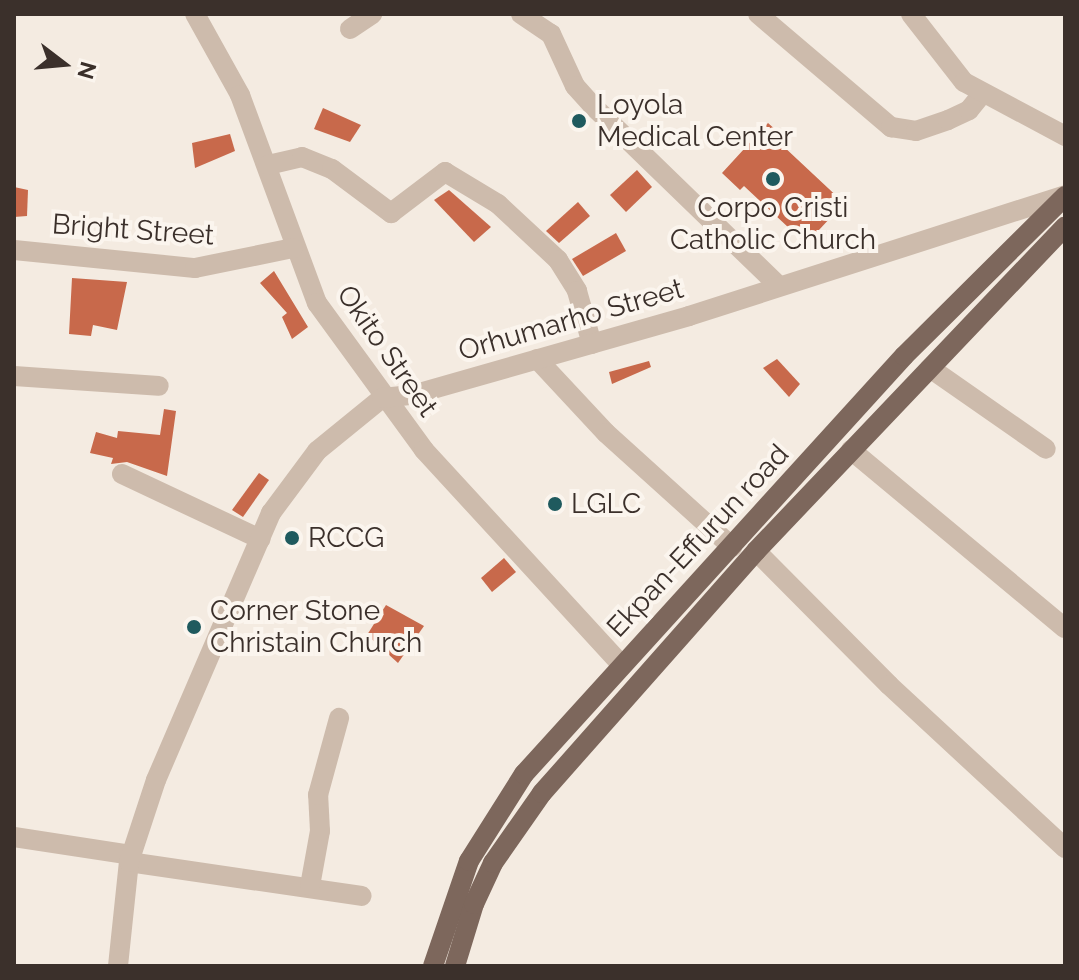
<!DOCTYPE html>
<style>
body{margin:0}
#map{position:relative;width:1079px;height:980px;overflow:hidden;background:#f4ebe1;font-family:Raleway,sans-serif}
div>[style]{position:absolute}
.building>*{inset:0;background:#c8694b}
.minor>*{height:20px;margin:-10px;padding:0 10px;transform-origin:10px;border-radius:10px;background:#cdbbac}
.major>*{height:20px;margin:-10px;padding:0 10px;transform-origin:10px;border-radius:10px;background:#7d675c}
.dots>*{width:22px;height:22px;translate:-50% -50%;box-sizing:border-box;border:4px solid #fbf5ee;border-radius:50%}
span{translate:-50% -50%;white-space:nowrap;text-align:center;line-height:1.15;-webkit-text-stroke:8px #fbf5ee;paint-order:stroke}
.poi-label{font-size:28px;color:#3b302b}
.left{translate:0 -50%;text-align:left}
.street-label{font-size:28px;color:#3b302b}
.frame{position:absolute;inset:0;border:16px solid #3b302b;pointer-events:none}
.north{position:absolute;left:24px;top:24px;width:80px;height:80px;-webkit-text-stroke:6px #fbf5ee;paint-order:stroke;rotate:106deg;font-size:22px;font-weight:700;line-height:32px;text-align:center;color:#3b302b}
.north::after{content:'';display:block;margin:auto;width:28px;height:36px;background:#3b302b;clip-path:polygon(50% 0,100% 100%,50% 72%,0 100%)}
</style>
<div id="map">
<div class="building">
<div style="clip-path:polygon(323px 108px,361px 125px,350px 142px,314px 129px)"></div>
<div style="clip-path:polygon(768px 123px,787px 140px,782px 145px,844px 203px,806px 244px,744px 186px,740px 190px,722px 173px)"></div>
<div style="clip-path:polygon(230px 134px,235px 151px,195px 168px,192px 143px)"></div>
<div style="clip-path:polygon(637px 170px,652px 187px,626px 212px,610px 195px)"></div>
<div style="clip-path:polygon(14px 187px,28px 190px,27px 216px,14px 217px)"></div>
<div style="clip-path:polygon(449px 190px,491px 227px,474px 242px,434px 200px)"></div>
<div style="clip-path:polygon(578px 202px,590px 216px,559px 243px,546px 231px)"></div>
<div style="clip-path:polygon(616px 233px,626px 251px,583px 276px,572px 259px)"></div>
<div style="clip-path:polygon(274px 271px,308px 327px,292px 339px,282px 317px,287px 313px,260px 283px)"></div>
<div style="clip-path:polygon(72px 278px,127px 282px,117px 330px,93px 325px,91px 336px,69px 334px)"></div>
<div style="clip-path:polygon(777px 359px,800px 384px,789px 397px,763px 368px)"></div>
<div style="clip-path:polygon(649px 361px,651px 367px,612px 384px,609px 372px)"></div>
<div style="clip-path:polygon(164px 409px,176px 411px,167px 476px,127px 462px,111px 464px,113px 458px,90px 453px,96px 432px,117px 438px,118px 431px,160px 435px)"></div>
<div style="clip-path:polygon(259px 473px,269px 480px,243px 517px,232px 510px)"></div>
<div style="clip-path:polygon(504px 558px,516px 572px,492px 592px,481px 578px)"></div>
<div style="clip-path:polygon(386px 605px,424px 626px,398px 663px,367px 635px)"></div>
</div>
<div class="minor">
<div style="left:195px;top:14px;width:93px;rotate:60.9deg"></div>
<div style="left:240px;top:95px;width:222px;rotate:69.7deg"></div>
<div style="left:317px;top:303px;width:182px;rotate:53.9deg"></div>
<div style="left:424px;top:450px;width:292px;rotate:47.4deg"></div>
<div style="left:521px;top:14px;width:36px;rotate:34deg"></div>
<div style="left:551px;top:34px;width:57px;rotate:65.2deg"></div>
<div style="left:575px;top:86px;width:25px;rotate:48deg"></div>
<div style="left:592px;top:105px;width:259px;rotate:44.1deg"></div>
<div style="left:758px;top:14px;width:175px;rotate:40.4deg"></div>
<div style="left:891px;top:127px;width:25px;rotate:9deg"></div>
<div style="left:916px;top:131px;width:34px;rotate:-19deg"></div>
<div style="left:948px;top:120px;width:23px;rotate:-25deg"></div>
<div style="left:969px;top:110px;width:21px;rotate:-51deg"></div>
<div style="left:911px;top:14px;width:86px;rotate:52.1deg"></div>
<div style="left:964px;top:82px;width:115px;rotate:28.1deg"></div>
<div style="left:350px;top:29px;width:27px;rotate:-34deg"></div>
<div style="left:268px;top:165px;width:35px;rotate:-13deg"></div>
<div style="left:302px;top:157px;width:32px;rotate:22deg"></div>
<div style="left:332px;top:169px;width:74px;rotate:36.7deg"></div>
<div style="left:391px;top:213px;width:68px;rotate:-37.2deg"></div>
<div style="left:445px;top:172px;width:62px;rotate:31.1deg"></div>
<div style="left:498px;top:204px;width:82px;rotate:43deg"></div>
<div style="left:558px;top:260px;width:36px;rotate:58deg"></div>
<div style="left:577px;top:291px;width:55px;rotate:74.2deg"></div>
<div style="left:14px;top:250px;width:182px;rotate:5.7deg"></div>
<div style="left:195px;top:268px;width:100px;rotate:-11.5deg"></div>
<div style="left:537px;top:359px;width:101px;rotate:47deg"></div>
<div style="left:606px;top:433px;width:170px;rotate:42.1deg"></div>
<div style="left:930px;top:368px;width:141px;rotate:34.9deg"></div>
<div style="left:14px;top:376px;width:145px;rotate:3.9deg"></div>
<div style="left:851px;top:450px;width:278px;rotate:39.8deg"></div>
<div style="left:122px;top:474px;width:153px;rotate:25.2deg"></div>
<div style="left:756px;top:551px;width:189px;rotate:45.2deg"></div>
<div style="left:889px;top:685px;width:240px;rotate:42.8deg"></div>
<div style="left:14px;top:837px;width:118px;rotate:8.7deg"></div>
<div style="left:129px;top:862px;width:235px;rotate:8.3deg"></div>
<div style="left:310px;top:886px;width:56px;rotate:-79.7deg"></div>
<div style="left:320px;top:831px;width:36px;rotate:-93deg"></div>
<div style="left:318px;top:795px;width:80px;rotate:-74.7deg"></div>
<div style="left:118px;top:966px;width:105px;rotate:-84deg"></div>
<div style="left:129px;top:862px;width:86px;rotate:-71.8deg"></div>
<div style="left:156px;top:780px;width:291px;rotate:-66.7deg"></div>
<div style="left:271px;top:513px;width:77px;rotate:-53.4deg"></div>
<div style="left:317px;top:451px;width:84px;rotate:-39.2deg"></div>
<div style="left:382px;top:398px;width:30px;rotate:-6deg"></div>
<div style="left:412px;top:395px;width:288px;rotate:-15.9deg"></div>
<div style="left:689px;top:316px;width:395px;rotate:-17.8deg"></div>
</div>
<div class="major">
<div style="left:433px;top:966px;width:111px;rotate:-71.1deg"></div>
<div style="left:469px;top:861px;width:103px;rotate:-57.7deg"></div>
<div style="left:524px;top:774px;width:565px;rotate:-47.73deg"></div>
<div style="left:904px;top:356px;width:227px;rotate:-44.8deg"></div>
<div style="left:455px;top:966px;width:65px;rotate:-73deg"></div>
<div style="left:474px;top:904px;width:45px;rotate:-65.1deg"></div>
<div style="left:493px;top:863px;width:85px;rotate:-55deg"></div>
<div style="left:542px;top:793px;width:323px;rotate:-48.5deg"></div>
<div style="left:756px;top:551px;width:448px;rotate:-46.4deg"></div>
</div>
<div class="dots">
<div style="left:579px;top:121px;background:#1f5a5e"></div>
<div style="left:773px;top:179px;background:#1f5a5e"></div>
<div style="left:555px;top:504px;background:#1f5a5e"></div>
<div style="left:292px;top:538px;background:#1f5a5e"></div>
<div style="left:194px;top:627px;background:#1f5a5e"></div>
</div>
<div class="poi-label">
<span class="left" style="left:597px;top:121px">Loyola<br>Medical Center</span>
<span style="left:773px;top:224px">Corpo Cristi<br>Catholic Church</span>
<span class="left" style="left:571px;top:504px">LGLC</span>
<span class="left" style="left:308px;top:538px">RCCG</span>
<span class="left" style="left:210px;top:627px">Corner Stone<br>Christain Church</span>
</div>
<div class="street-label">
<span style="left:133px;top:230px;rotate:4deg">Bright Street</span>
<span style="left:571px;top:320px;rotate:-16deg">Orhumarho Street</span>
<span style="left:387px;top:351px;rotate:55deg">Okito Street</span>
<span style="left:698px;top:541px;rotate:-47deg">Ekpan-Effurun road</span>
</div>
<div class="frame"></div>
<div class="north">N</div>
</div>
